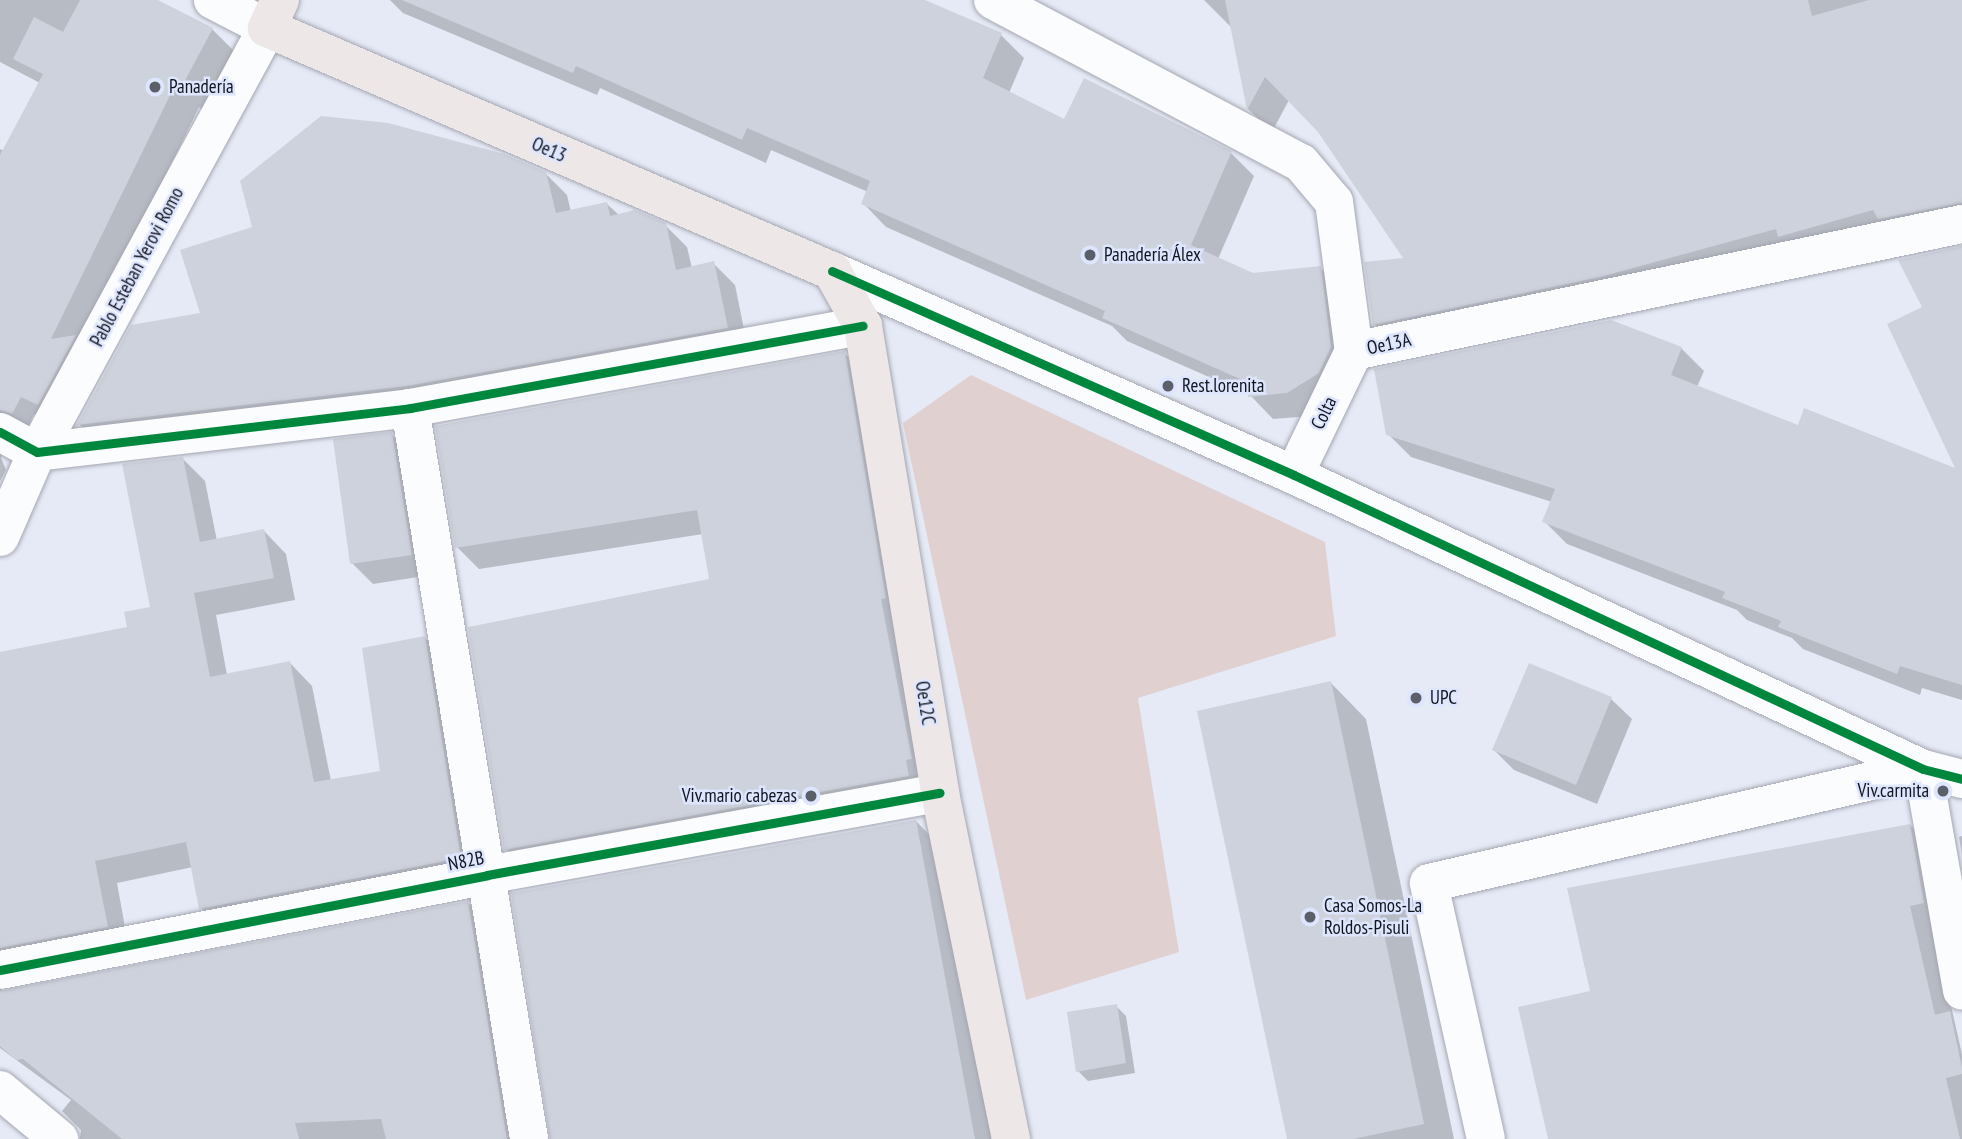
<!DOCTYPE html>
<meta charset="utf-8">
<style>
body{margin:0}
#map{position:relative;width:1962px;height:1139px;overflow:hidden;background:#e5eaf6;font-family:"PT Sans Narrow",sans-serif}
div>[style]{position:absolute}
.green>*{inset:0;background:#e1d0d0}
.shadow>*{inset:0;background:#0003}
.building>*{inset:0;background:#ced2dc}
.roads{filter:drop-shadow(0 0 2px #a4a7b1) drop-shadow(0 0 2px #a4a7b1)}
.minor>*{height:38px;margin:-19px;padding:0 19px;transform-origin:19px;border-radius:19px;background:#fbfcfe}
.major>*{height:38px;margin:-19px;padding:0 19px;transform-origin:19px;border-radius:19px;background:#eee7e7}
.cycleway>*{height:9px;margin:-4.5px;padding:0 4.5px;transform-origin:4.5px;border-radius:4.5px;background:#00873e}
.dots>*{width:19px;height:19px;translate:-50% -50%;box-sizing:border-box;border:4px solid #dde6fe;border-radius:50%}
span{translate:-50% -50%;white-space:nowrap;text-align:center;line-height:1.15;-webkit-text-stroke:5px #dde6fe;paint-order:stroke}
.poi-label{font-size:19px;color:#11141d}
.left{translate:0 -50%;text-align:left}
.right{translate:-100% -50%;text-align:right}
.street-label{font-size:19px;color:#11141d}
</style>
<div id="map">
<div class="green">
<div style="clip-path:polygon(971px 375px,1325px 542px,1336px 636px,1138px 698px,1179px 952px,1026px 1000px,903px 423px)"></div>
</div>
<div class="shadow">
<div style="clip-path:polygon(0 0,155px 0,212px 29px,236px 53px,205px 111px,199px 107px,83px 345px,57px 425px,34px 414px,24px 434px,4px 445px,1px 458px,6px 470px,0 481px,0 149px,4px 151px,40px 83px,0 62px)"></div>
<div style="clip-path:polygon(390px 0,921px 0,1001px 35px,1024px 58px,1009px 93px,1065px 121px,1231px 153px,1254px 176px,1218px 259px,1253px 275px,1320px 268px,1343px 291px,1354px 371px,1311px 416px,1273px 419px,1250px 395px,1127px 341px,1112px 326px,886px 227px,863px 203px,868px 192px,771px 150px,766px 163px,600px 88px,597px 95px,403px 13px)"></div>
<div style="clip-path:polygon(1204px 0,1962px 0,1962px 233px,1399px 348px,1374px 324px,1406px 259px,1319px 131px,1289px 100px,1272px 132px,1248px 109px,1232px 28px)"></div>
<div style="clip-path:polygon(545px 173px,567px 195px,571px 212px,607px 204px,619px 215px,665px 225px,687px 247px,692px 268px,713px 263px,735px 285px,748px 349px,101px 446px,80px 425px,132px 327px,202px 314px)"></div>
<div style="clip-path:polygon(1681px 348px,1704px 371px,1697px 387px,1799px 427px,1962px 478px,1962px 700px,1922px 688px,1920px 695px,1803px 649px,1792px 638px,1747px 620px,1737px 610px,1567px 544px,1544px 521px,1552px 502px,1411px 457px,1388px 434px)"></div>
<div style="clip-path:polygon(844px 353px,867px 376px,934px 781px,528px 871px,506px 849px,711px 580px,703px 534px,479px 569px,457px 547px)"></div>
<div style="clip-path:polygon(391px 434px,412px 455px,431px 575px,373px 584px,352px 563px)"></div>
<div style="clip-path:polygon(183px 459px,205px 481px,217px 541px,264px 531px,286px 554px,295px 600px,216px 615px,227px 675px,290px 663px,312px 686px,331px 781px,382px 773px,424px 637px,447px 660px,483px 880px,223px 930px,201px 908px,193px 867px,117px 883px,129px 949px,1px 986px,2px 993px,468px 903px,490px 925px,525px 1139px,80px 1139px,81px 1130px,62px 1111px,71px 1100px,0 1048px,0 656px,129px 629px,152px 608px)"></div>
<div style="clip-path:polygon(1331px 683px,1366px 719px,1454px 1139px,1289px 1139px)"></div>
<div style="clip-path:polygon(1611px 699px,1632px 719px,1597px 804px,1514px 770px,1494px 750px)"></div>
<div style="clip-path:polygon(916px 821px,938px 844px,993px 1139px,552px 1139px)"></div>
<div style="clip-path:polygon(1910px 825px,1935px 850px,1934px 931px,1962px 1054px,1962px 1139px,1549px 1139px,1592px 993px)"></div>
<div style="clip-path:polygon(1962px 836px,1962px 855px,1959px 837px)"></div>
<div style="clip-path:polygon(1116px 1006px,1126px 1016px,1135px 1073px,1088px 1081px,1078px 1071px)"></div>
</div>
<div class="building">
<div style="clip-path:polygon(80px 0,158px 0,213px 28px,181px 88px,175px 85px,51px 339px,76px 335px,38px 405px,21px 397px,12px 414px,0 410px,0 155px,43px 74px,13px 59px,34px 17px,63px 32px)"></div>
<div style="clip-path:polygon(402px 0,925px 0,1002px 33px,983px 78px,1064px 119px,1084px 78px,1232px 151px,1191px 245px,1253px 273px,1321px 266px,1331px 347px,1319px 373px,1287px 393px,1248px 397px,1247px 382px,1102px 318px,1105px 311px,861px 204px,870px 181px,747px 128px,742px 140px,576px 66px,573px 73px)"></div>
<div style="clip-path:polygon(1225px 0,1808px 0,1812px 16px,1869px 0,1962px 0,1962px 203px,1878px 219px,1873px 210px,1778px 237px,1776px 229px,1600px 277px,1373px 325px,1364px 262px,1403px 258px,1318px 132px,1265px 77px,1247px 110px)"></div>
<div style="clip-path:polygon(321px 116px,388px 123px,504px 154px,546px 172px,556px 213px,607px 202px,610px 216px,635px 210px,666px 223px,676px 270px,714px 261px,728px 328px,407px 386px,77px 425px,131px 325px,200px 313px,180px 250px,252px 227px,240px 181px)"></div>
<div style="clip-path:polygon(1962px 246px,1962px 685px,1900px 666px,1897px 674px,1778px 627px,1781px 621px,1722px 598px,1725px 592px,1542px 522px,1555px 489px,1386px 435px,1374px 369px,1611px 320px,1682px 347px,1671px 375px,1798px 425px,1804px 408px,1955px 468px,1887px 324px,1922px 307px,1898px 260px)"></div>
<div style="clip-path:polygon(845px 351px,886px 598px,881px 599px,912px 759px,906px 760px,909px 776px,504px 850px,468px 627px,709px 579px,697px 510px,455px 548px,435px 426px)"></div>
<div style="clip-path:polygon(392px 432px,412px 555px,350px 564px,333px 439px)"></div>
<div style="clip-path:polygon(183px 457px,200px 542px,264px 529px,274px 578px,194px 593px,210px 677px,290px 661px,314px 782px,380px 771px,362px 648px,425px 636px,461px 858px,199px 909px,186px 842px,95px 861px,108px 927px,0 948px,0 652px,127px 627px,124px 612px,150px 607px,122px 464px)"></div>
<div style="clip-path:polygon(1529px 663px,1612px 697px,1576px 785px,1492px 750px)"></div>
<div style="clip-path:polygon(1331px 681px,1424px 1124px,1353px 1139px,1287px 1139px,1197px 711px)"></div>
<div style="clip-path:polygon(916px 820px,975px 1139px,550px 1139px,511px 893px)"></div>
<div style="clip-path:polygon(1910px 824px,1924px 903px,1910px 906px,1935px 1015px,1950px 1011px,1962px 1068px,1962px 1074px,1946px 1078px,1960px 1139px,1548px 1139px,1518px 1007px,1590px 991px,1567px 888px)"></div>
<div style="clip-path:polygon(468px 901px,507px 1139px,386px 1139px,381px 1119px,295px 1123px,299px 1139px,122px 1139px,23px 1059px,16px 1060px,0 1046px,0 991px)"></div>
<div style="clip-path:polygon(1117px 1004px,1126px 1063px,1076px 1072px,1067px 1012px)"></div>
</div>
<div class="roads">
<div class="minor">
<div style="left:993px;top:0;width:348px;rotate:27.9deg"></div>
<div style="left:1301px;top:163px;width:51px;rotate:49.8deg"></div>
<div style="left:1334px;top:202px;width:150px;rotate:82.4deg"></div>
<div style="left:832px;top:271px;width:505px;rotate:23.82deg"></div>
<div style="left:1294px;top:475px;width:694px;rotate:25.05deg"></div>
<div style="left:1923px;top:769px;width:40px;rotate:14.4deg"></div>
<div style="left:1354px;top:351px;width:621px;rotate:-11.8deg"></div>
<div style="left:410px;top:408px;width:741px;rotate:80.75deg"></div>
<div style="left:0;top:432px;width:42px;rotate:28.4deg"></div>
<div style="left:37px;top:452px;width:376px;rotate:-6.7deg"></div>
<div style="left:410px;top:408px;width:460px;rotate:-10.3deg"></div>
<div style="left:1294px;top:475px;width:138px;rotate:-64.2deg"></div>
<div style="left:0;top:537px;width:93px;rotate:-66.5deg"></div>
<div style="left:37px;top:452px;width:482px;rotate:-61.5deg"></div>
<div style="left:267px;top:28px;width:61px;rotate:-152.6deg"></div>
<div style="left:1923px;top:769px;width:225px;rotate:80deg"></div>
<div style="left:0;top:970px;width:496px;rotate:-11deg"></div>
<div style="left:487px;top:875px;width:460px;rotate:-10.3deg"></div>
<div style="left:0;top:1090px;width:77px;rotate:39.7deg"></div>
<div style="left:1486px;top:1139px;width:262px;rotate:-102.6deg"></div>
<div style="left:1429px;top:883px;width:507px;rotate:-12.99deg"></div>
</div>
<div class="major">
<div style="left:280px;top:0;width:31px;rotate:115deg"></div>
<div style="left:267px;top:28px;width:615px;rotate:23.27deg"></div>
<div style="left:832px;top:271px;width:63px;rotate:60.6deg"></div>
<div style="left:863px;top:326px;width:473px;rotate:80.6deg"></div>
<div style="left:940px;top:793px;width:353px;rotate:78.4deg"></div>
</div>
</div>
<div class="cycleway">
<div style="left:832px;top:271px;width:505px;rotate:23.82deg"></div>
<div style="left:1294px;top:475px;width:694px;rotate:25.05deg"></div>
<div style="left:1923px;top:769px;width:40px;rotate:14.4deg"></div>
<div style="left:0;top:432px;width:42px;rotate:28.4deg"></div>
<div style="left:37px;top:452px;width:376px;rotate:-6.7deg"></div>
<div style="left:410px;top:408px;width:460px;rotate:-10.3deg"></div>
<div style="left:0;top:970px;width:496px;rotate:-11deg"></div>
<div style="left:487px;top:875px;width:460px;rotate:-10.3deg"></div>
</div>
<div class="dots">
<div style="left:155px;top:87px;background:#5b5f69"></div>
<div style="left:1090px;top:255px;background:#5b5f69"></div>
<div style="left:1168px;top:386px;background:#5b5f69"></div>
<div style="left:1416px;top:698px;background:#5b5f69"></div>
<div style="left:1943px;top:791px;background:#5b5f69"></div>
<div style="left:811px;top:796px;background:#5b5f69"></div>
<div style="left:1310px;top:917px;background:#5b5f69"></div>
</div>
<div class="poi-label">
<span class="left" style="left:169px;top:87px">Panadería</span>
<span class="left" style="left:1104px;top:255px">Panadería Álex</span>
<span class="left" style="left:1182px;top:386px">Rest.lorenita</span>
<span class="left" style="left:1430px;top:698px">UPC</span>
<span class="right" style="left:1929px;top:791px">Viv.carmita</span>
<span class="right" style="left:797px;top:796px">Viv.mario cabezas</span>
<span class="left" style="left:1324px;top:917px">Casa Somos-La<br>Roldos-Pisuli</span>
</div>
<div class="street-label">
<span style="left:549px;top:150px;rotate:23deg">Oe13</span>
<span style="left:137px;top:267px;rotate:-62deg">Pablo Esteban Yerovi Romo</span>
<span style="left:1389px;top:344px;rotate:-12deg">Oe13A</span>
<span style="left:1324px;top:413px;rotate:-64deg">Colta</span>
<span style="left:925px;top:703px;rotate:81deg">Oe12C</span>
<span style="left:466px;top:861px;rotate:-11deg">N82B</span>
</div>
</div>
